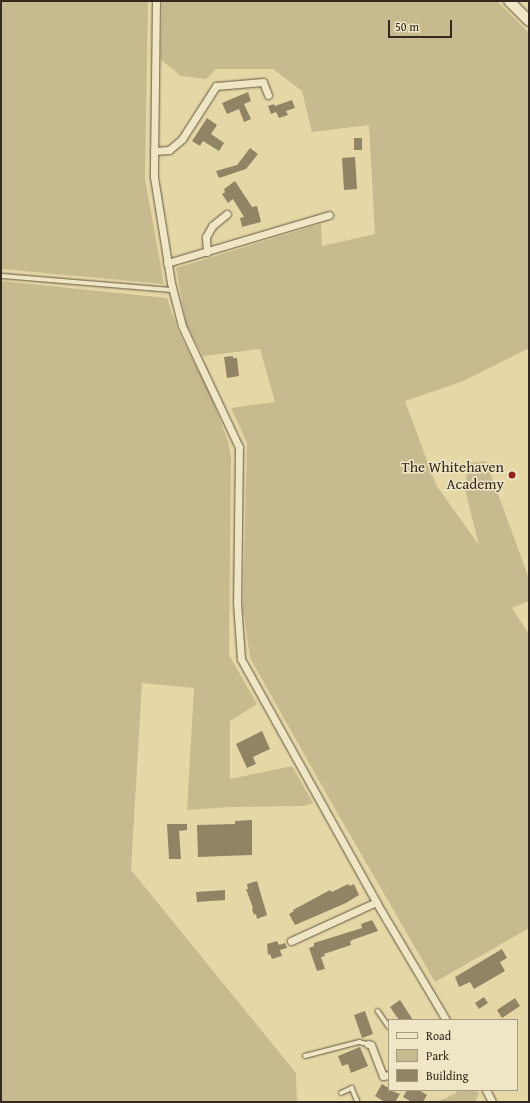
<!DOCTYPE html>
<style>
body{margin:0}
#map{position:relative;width:530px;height:1103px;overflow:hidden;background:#e6d8a6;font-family:"Gentium Book Plus",serif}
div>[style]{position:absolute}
.green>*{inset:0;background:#c8ba8f}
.building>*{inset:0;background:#918465}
.roads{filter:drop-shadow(0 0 1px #605541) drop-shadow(0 0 1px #605541)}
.service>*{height:3.5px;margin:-1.75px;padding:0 1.75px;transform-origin:1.75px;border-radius:1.75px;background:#efe6c5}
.minor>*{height:7px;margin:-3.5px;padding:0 3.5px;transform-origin:3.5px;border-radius:3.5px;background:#efe6c5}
.secondary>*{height:10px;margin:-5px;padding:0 5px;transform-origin:5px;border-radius:5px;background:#efe6c5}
.dots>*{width:11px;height:11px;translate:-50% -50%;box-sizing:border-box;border:2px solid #efe6c5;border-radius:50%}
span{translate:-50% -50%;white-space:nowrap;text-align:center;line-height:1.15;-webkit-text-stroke:3px #efe6c5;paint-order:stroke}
.poi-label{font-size:15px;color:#34291f}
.right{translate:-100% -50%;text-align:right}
.frame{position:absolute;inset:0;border:2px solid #34291f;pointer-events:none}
.legend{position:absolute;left:388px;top:1019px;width:130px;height:72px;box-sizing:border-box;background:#efe6c5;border:1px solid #a49a83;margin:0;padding:5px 7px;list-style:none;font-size:12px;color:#34291f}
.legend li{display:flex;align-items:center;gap:8px;height:20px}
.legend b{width:20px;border:1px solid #a49a83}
.scale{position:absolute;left:388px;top:20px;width:64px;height:18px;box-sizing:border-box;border:2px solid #34291f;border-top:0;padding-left:5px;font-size:12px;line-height:14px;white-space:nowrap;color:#34291f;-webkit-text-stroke:3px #efe6c5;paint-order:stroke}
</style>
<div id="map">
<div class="green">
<div style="clip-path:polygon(1px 1px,148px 1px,145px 179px,164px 284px,1px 269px)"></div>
<div style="clip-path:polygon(162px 1px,497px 1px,529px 33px,529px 348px,461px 382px,405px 401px,436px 485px,479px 545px,465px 490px,468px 463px,486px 461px,529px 579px,529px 601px,512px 608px,529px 634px,529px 928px,435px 982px,335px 809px,250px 658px,243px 608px,247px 443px,231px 408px,275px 402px,260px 349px,203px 356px,186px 323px,176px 268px,321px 224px,322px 246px,375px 234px,369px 125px,312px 132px,302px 91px,273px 69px,216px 69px,206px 79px,181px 76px,161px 60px)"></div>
<div style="clip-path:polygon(1px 281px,167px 298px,178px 331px,210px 394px,228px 441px,231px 457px,229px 655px,257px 704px,230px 721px,230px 779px,292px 766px,313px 803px,304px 806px,230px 807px,187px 810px,194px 688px,142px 683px,131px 870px,296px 1073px,297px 1102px,1px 1102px)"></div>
<div style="clip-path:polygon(457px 1090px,476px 1090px,479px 1094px,475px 1102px,437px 1102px,456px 1093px)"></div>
</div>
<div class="building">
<div style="clip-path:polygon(248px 92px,251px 101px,244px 104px,251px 119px,244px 122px,239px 109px,227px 114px,222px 103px)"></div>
<div style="clip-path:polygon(292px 100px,295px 108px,286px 111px,288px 115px,279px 118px,276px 112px,271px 114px,268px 106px,274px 104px,275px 106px)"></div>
<div style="clip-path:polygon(207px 118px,217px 125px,211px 134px,224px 143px,219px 151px,203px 141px,200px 146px,192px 141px)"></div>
<div style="clip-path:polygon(354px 138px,362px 138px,362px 150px,354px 150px)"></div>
<div style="clip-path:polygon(250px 148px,258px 154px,246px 169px,219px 178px,216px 171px,237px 165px)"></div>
<div style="clip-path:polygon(355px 157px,357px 189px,344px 190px,342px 158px)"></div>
<div style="clip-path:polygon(235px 181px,252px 207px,257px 206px,261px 222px,242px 227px,240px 218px,244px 217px,233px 199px,228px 203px,222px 194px,225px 192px,224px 189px)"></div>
<div style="clip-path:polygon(233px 356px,233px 358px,237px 358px,239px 376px,227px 378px,224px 357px)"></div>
<div style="clip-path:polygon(262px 731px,270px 749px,253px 757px,256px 764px,247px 768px,236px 744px)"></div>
<div style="clip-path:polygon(252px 820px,252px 855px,198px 857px,197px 825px,235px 824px,235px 821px)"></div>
<div style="clip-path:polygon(167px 824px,187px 824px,187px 830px,179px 831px,181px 859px,169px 859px)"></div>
<div style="clip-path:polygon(257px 881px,267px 915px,257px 919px,256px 914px,254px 915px,252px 909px,253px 908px,246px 889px,248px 889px,247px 884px)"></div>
<div style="clip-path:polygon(348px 884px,350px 886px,354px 884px,359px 895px,346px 903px,295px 925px,289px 914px,294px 911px,293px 910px,330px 890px,332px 892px)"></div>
<div style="clip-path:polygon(225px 890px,225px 900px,197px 902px,196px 892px)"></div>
<div style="clip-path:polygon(372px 920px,378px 931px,352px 940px,350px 942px,351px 945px,324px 954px,325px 956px,321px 957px,325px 969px,317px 971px,309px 948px,314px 946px,314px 943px,362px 928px,361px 924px)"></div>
<div style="clip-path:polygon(277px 941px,279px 945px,285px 943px,287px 948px,280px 950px,282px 956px,272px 959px,270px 954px,268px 955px,267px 944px)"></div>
<div style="clip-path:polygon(502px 949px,507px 958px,500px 962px,505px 971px,474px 989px,470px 982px,459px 987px,455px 977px)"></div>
<div style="clip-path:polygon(484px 997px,488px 1003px,479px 1009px,475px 1003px)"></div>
<div style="clip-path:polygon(515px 998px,520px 1006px,502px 1018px,497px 1010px)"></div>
<div style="clip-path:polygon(400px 1000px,413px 1020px,399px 1020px,390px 1007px)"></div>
<div style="clip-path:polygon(365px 1011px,373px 1034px,362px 1038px,354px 1015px)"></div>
<div style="clip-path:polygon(360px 1047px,368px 1066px,351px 1073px,348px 1064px,342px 1066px,338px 1056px)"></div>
<div style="clip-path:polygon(382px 1084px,389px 1088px,389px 1090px,400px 1094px,395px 1102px,385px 1102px,375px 1096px)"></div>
<div style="clip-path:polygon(407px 1090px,419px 1090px,427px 1095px,423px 1102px,412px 1102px,403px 1097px)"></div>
</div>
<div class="roads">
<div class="service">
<div style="left:1px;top:276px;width:172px;rotate:4.7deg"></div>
<div style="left:378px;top:1011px;width:19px;rotate:55deg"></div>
<div style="left:305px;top:1056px;width:56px;rotate:-14.5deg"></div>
<div style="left:359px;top:1042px;width:9px;rotate:13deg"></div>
<div style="left:341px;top:1093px;width:12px;rotate:-24deg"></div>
<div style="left:352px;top:1088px;width:15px;rotate:67deg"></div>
</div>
<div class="minor">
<div style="left:156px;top:1px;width:176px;rotate:90.7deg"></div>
<div style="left:154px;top:177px;width:107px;rotate:80.9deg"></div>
<div style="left:171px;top:283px;width:44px;rotate:75.7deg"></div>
<div style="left:182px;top:326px;width:134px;rotate:64.8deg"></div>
<div style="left:239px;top:447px;width:155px;rotate:90.7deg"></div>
<div style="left:237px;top:602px;width:57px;rotate:86deg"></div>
<div style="left:241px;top:659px;width:278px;rotate:60.9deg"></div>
<div style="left:376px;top:902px;width:137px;rotate:59.3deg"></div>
<div style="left:154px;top:151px;width:15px;rotate:-4deg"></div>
<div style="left:169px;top:150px;width:17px;rotate:-40deg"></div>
<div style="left:182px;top:139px;width:63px;rotate:-57.3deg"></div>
<div style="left:216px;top:86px;width:47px;rotate:-4.9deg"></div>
<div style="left:263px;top:82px;width:14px;rotate:69deg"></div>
<div style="left:207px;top:252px;width:15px;rotate:-94deg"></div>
<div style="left:206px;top:237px;width:13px;rotate:-61deg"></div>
<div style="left:212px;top:226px;width:19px;rotate:-39deg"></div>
<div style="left:167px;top:263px;width:169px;rotate:-16.5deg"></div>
<div style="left:291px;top:941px;width:94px;rotate:-24.6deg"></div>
<div style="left:368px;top:1044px;width:3px;rotate:18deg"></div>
<div style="left:371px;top:1045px;width:33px;rotate:69deg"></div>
<div style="left:383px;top:1076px;width:6px;rotate:-9deg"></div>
<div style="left:486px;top:1090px;width:13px;rotate:63deg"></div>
</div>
<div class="secondary">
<div style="left:509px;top:1px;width:28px;rotate:45deg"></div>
</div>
</div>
<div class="dots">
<div style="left:512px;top:475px;background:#8f2418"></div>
</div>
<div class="poi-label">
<span class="right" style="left:504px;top:475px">The Whitehaven<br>Academy</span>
</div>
<div class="frame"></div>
<ul class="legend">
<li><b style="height:5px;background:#efe6c5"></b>Road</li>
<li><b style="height:11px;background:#c8ba8f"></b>Park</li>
<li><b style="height:11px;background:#918465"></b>Building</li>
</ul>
<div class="scale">50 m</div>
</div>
